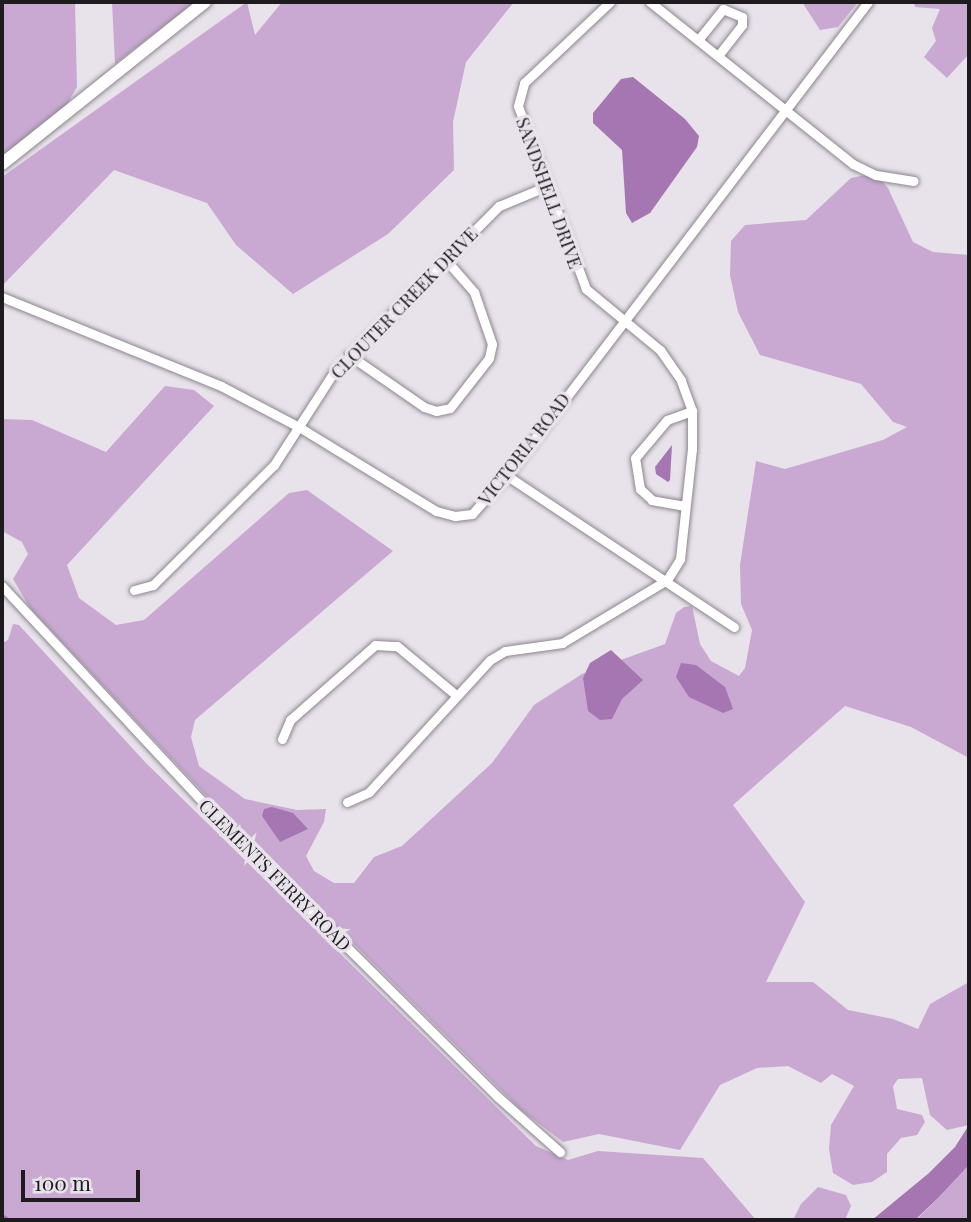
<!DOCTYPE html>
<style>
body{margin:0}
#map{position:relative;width:971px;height:1222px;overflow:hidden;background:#e8e2ea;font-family:"Playfair Display",serif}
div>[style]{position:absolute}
.green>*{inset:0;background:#c9a9d2}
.water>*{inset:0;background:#a576b2}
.stream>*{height:2.5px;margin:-1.25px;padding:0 1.25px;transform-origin:1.25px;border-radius:1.25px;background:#a576b2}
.roads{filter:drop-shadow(0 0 2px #8c868e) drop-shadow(0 0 2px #8c868e)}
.street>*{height:9px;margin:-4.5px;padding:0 4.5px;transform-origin:4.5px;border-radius:4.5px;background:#fff}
.secondary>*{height:12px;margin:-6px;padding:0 6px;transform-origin:6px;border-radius:6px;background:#fff}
span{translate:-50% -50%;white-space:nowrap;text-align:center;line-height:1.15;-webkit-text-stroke:7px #e8e2ea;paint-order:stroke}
.street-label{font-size:18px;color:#1e1b1e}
.frame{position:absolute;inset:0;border:4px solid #1e1b1e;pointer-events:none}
.scale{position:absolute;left:21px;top:1170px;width:119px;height:32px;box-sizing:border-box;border:4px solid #1e1b1e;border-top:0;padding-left:9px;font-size:21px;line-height:24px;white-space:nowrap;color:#1e1b1e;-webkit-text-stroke:5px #e8e2ea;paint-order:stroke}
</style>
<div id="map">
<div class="green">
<div style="clip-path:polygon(2px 2px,75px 2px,77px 87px,63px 111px,2px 155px)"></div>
<div style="clip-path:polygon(112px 2px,195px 2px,115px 64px)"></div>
<div style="clip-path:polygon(247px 2px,255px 35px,282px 2px,514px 2px,466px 62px,453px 122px,454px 170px,388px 234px,293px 294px,236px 245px,207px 203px,114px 170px,2px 286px,2px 177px)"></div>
<div style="clip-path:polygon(802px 2px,858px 2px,838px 27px,820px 30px)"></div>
<div style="clip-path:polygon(914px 2px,969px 2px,969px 54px,947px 78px,924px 57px,936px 41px,932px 28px,940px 9px,915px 7px)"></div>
<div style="clip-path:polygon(875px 173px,888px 188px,913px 242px,933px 252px,969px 255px,969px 758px,911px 727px,845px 706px,733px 805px,805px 902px,766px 982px,813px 982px,848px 1010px,893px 1019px,918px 1029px,930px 1004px,969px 982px,969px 1125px,947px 1130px,930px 1115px,922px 1078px,898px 1079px,893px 1086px,897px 1109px,922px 1115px,925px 1122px,917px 1135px,901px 1138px,887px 1154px,887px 1172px,872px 1182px,853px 1185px,833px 1173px,829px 1149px,831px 1125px,854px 1086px,832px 1074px,821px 1083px,788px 1066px,757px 1068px,720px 1085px,680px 1150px,599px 1134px,563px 1142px,521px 1110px,229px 820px,30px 608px,13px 579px,28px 554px,22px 542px,2px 531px,2px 419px,32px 420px,106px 452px,165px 386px,194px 390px,214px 406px,67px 565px,79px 598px,116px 625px,144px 620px,289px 493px,307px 490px,393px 551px,195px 720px,191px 737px,199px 766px,245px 799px,297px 810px,326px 809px,324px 822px,306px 856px,314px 871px,334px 883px,354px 883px,374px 857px,402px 846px,492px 763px,534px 705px,582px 674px,665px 644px,676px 613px,684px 607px,692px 606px,700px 644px,711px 661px,739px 676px,745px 668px,752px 630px,741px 604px,740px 565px,756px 461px,785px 469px,883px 440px,907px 427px,893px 422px,861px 384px,760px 355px,738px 312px,730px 275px,731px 241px,745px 225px,806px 220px,851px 178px)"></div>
<div style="clip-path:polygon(13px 624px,19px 625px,146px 763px,536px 1146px,568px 1160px,598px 1151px,703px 1158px,756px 1220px,2px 1220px,2px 643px,8px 640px)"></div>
<div style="clip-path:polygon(969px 1165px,969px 1220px,916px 1220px,938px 1198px)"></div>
<div style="clip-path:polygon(818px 1187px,846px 1195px,851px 1206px,845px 1220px,793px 1220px,801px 1204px)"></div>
</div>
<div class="water">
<div style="clip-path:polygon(633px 77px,685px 119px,699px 136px,697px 147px,650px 213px,632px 223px,626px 213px,622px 150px,593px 123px,593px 113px,621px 79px)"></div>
<div style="clip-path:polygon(672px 445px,670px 480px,668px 482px,656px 474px,655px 467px)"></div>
<div style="clip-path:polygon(611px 650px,643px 680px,622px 699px,612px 719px,600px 720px,588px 711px,583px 678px,590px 663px)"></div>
<div style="clip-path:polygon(681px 663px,696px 665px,725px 687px,733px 709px,723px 713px,689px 697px,676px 677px)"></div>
<div style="clip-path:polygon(272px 807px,293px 813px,308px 829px,280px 842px,262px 816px,264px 809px)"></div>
<div style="clip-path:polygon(969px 1125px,969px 1165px,938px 1198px,915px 1220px,872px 1220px,929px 1173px,955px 1147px)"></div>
</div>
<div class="stream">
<div style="left:2px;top:1215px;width:9px;rotate:32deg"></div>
</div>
<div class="roads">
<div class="street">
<div style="left:650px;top:2px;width:260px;rotate:38.6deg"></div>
<div style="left:853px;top:164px;width:25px;rotate:26deg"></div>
<div style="left:876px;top:175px;width:38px;rotate:9deg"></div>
<div style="left:698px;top:40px;width:40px;rotate:-51deg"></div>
<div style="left:723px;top:9px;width:21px;rotate:23deg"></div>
<div style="left:742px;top:17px;width:8px;rotate:90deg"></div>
<div style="left:742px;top:25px;width:39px;rotate:128deg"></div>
<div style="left:2px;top:297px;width:236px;rotate:22.1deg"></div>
<div style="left:221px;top:386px;width:88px;rotate:27.7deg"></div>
<div style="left:299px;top:427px;width:161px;rotate:31.5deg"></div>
<div style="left:436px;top:511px;width:20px;rotate:15deg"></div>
<div style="left:455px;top:516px;width:17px;rotate:-7deg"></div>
<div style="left:472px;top:514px;width:57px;rotate:-48.5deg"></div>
<div style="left:510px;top:471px;width:590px;rotate:-52.64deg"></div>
<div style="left:349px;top:355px;width:91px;rotate:34.7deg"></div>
<div style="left:424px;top:407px;width:13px;rotate:18deg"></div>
<div style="left:436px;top:411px;width:14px;rotate:-12deg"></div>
<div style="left:450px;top:408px;width:63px;rotate:-52deg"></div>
<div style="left:489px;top:358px;width:14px;rotate:-78deg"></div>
<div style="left:492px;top:344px;width:55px;rotate:-109.1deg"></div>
<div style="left:474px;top:292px;width:44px;rotate:-131.3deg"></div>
<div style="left:506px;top:475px;width:274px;rotate:33.7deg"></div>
<div style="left:685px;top:506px;width:34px;rotate:-170deg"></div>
<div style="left:652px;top:500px;width:16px;rotate:-137deg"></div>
<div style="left:640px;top:489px;width:31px;rotate:-99deg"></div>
<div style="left:635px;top:458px;width:50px;rotate:-49.9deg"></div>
<div style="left:667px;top:420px;width:27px;rotate:-20deg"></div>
<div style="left:2px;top:586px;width:329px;rotate:47.1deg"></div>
<div style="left:226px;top:827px;width:383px;rotate:44.8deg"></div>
<div style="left:498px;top:1097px;width:83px;rotate:41.6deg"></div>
<div style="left:134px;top:590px;width:20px;rotate:-15deg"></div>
<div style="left:153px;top:585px;width:170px;rotate:-44.8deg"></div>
<div style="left:274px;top:465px;width:111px;rotate:-57.2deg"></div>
<div style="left:334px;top:372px;width:234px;rotate:-45.2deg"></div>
<div style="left:499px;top:206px;width:52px;rotate:-22.6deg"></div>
<div style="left:282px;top:739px;width:21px;rotate:-67deg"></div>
<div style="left:290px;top:720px;width:113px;rotate:-41.4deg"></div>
<div style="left:375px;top:645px;width:22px;rotate:3deg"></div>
<div style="left:397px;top:646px;width:77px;rotate:39.7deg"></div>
<div style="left:347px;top:802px;width:24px;rotate:-24deg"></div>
<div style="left:369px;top:792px;width:179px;rotate:-47.5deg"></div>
<div style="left:490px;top:660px;width:17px;rotate:-31deg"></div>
<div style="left:505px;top:651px;width:58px;rotate:-8deg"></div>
<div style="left:562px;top:643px;width:122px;rotate:-31deg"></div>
<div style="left:667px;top:580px;width:25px;rotate:-58deg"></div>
<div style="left:680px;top:559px;width:111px;rotate:-83.8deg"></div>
<div style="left:692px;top:449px;width:38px;rotate:-90deg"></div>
<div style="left:692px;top:411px;width:33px;rotate:-110deg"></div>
<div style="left:681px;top:380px;width:37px;rotate:-125deg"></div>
<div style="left:660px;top:350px;width:96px;rotate:-140.5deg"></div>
<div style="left:586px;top:289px;width:195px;rotate:-110.4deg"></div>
<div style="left:518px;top:106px;width:24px;rotate:-75deg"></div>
<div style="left:524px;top:83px;width:118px;rotate:-43.3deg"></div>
</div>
<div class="secondary">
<div style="left:2px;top:164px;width:260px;rotate:-38.6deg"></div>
</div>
</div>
<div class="street-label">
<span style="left:549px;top:193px;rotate:70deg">SANDSHELL DRIVE</span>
<span style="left:404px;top:303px;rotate:-46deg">CLOUTER CREEK DRIVE</span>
<span style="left:524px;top:449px;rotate:-52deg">VICTORIA ROAD</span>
<span style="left:275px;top:875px;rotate:45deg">CLEMENTS FERRY ROAD</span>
</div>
<div class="frame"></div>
<div class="scale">100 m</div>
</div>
